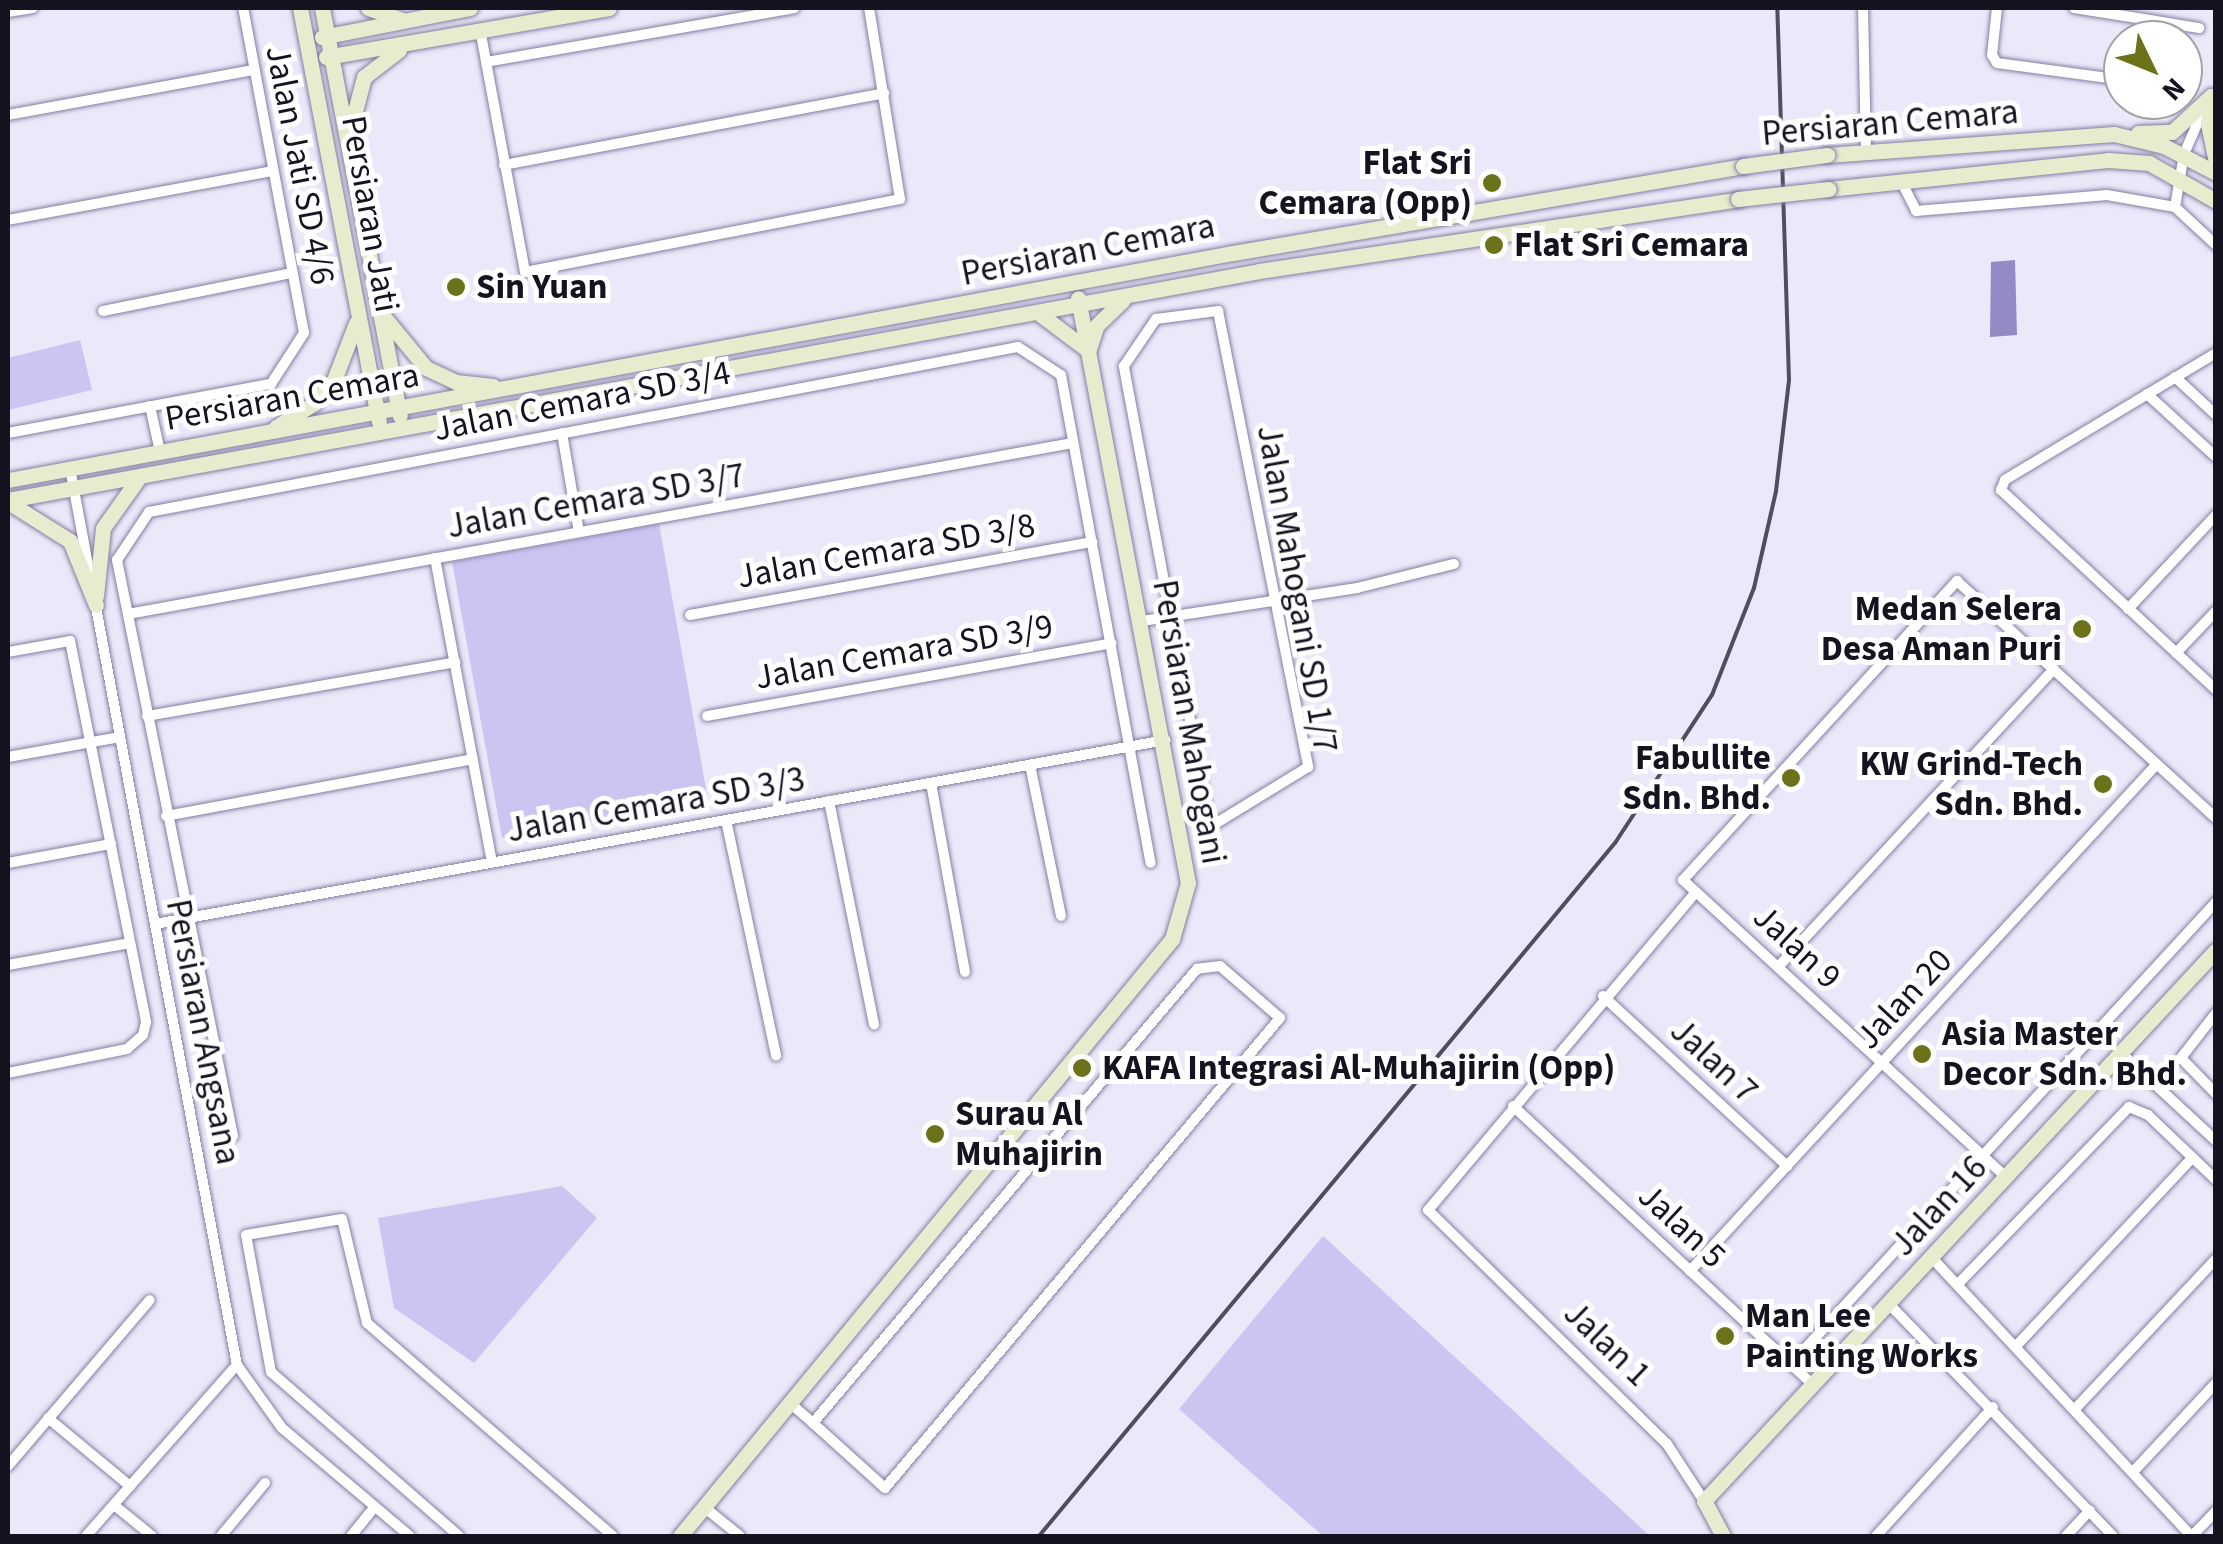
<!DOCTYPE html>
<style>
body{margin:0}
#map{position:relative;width:2223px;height:1544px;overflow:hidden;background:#ebe8f9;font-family:"Source Sans 3",sans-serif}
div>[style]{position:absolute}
.green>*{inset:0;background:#ccc4f1}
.water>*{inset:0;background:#968ac4}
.roads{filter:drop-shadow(0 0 2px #857da3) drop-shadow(0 0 2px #857da3)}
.street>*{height:10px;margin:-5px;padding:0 5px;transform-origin:5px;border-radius:5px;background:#fff}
.secondary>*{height:15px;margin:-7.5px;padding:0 7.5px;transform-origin:7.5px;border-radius:7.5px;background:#e8ebce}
.rail>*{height:4px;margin:-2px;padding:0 2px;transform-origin:2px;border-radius:2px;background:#504d5c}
.bridges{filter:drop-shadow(0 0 2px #857da3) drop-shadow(0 0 2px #857da3)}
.secondary-bridge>*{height:15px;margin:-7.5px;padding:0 7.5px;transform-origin:7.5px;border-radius:7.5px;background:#e8ebce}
.dots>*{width:28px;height:28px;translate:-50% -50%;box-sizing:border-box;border:5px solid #fff;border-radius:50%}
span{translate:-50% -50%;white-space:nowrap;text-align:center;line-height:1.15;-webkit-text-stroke:10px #fff;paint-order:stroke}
.street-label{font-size:35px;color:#161321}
.poi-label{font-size:35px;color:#161321;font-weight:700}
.right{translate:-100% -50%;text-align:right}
.left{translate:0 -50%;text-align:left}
.frame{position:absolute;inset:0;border:10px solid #161321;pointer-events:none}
.north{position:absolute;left:2103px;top:20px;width:100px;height:100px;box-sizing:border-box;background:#fff;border:2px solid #a2a1a6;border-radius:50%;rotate:133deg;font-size:28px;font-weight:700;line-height:40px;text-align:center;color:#161321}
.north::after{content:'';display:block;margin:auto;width:35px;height:45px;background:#6b7219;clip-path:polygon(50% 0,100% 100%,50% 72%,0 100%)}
</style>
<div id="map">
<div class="green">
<div style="clip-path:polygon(80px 340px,92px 390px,8px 410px,8px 358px)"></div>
<div style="clip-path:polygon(659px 524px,708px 800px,502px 838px,452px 562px)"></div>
<div style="clip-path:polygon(562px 1186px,597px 1218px,474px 1363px,394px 1308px,378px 1218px)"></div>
<div style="clip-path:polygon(1323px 1236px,1650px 1536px,1323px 1536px,1179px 1409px)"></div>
</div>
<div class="water">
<div style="clip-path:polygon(2015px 260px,2017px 335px,1990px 337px,1991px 262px)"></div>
</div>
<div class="roads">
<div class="street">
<div style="left:1863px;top:8px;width:145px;rotate:88.8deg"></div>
<div style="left:1997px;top:8px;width:47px;rotate:96.1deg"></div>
<div style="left:1992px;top:55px;width:9px;rotate:58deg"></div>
<div style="left:1997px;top:63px;width:127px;rotate:7.7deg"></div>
<div style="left:2074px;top:8px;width:77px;rotate:9deg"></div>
<div style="left:2150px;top:20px;width:20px;rotate:99deg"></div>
<div style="left:8px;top:12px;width:25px;rotate:-9deg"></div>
<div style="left:2150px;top:20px;width:50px;rotate:9.3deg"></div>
<div style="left:480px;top:29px;width:247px;rotate:79.5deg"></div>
<div style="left:525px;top:272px;width:382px;rotate:-11deg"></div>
<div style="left:900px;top:199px;width:193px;rotate:-99.2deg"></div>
<div style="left:486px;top:62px;width:313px;rotate:-9.9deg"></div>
<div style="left:8px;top:115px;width:250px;rotate:-10.4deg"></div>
<div style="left:504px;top:165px;width:387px;rotate:-10.7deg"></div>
<div style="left:1901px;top:181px;width:34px;rotate:63deg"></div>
<div style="left:1916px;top:211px;width:192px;rotate:-4.8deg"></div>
<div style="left:2107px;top:195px;width:69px;rotate:10deg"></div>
<div style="left:2175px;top:207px;width:54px;rotate:-80.4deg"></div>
<div style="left:2184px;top:154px;width:50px;rotate:-66.5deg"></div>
<div style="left:2175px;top:207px;width:56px;rotate:42.8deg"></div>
<div style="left:8px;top:220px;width:269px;rotate:-10.5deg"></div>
<div style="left:103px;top:311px;width:193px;rotate:-11.4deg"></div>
<div style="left:1218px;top:311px;width:465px;rotate:78.8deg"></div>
<div style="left:1308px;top:767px;width:115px;rotate:148.5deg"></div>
<div style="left:1210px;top:827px;width:469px;rotate:-100.6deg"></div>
<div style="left:1124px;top:366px;width:57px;rotate:-55.8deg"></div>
<div style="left:1156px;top:319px;width:63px;rotate:-7.4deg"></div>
<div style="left:2216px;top:353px;width:246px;rotate:149deg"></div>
<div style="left:2005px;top:480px;width:11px;rotate:112deg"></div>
<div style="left:2001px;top:490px;width:294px;rotate:42.9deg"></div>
<div style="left:2175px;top:377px;width:56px;rotate:42.8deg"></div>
<div style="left:2147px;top:394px;width:93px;rotate:42.4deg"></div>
<div style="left:150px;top:406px;width:47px;rotate:77.7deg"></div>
<div style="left:8px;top:433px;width:268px;rotate:-10.6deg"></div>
<div style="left:271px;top:384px;width:61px;rotate:-57.1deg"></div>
<div style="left:304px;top:333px;width:331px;rotate:-100.6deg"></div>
<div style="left:562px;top:433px;width:100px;rotate:80.3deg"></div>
<div style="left:70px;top:468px;width:110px;rotate:79.5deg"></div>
<div style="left:435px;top:558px;width:309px;rotate:79.4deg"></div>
<div style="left:95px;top:602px;width:776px;rotate:79.46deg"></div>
<div style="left:237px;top:1365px;width:77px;rotate:54.5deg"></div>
<div style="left:282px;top:1428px;width:167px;rotate:40.2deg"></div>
<div style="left:2128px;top:609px;width:129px;rotate:-46.9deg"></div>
<div style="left:128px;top:614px;width:960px;rotate:-10.26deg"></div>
<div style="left:690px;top:615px;width:409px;rotate:-10.3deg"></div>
<div style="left:1142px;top:621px;width:218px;rotate:-8.7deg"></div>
<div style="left:1357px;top:588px;width:100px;rotate:-13.9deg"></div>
<div style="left:8px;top:652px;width:63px;rotate:-10.1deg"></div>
<div style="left:70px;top:641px;width:389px;rotate:78.7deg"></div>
<div style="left:146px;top:1022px;width:13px;rotate:103deg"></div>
<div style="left:143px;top:1035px;width:21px;rotate:139deg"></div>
<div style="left:127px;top:1049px;width:121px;rotate:168.6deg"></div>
<div style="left:2176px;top:653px;width:58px;rotate:-46.4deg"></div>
<div style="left:147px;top:716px;width:313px;rotate:-9.9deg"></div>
<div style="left:707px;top:716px;width:411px;rotate:-10.2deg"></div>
<div style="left:8px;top:757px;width:114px;rotate:-10.1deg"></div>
<div style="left:1030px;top:765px;width:154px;rotate:78.4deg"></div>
<div style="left:931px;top:783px;width:192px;rotate:79.8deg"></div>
<div style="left:829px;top:801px;width:228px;rotate:78.6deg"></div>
<div style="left:166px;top:816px;width:312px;rotate:-10.5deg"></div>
<div style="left:726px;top:820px;width:241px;rotate:78deg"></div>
<div style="left:8px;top:863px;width:105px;rotate:-10.5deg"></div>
<div style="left:1696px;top:892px;width:416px;rotate:130.1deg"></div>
<div style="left:1428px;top:1210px;width:334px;rotate:44.4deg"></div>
<div style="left:1667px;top:1444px;width:68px;rotate:57deg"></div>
<div style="left:155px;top:924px;width:1027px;rotate:-10.32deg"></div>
<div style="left:8px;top:965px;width:124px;rotate:-10.2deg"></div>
<div style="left:1778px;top:967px;width:406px;rotate:-47.2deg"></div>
<div style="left:1603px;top:996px;width:251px;rotate:42.7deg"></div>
<div style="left:2216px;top:1013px;width:57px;rotate:127.9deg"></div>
<div style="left:2181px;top:1058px;width:50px;rotate:45.8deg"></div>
<div style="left:2120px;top:1052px;width:131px;rotate:42.8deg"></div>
<div style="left:1513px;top:1106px;width:410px;rotate:42.9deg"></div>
<div style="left:233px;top:1136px;width:588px;rotate:-101.39deg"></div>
<div style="left:117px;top:560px;width:58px;rotate:-56.3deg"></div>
<div style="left:149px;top:512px;width:885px;rotate:-10.75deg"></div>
<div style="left:1018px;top:347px;width:51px;rotate:33.1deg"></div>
<div style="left:1061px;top:375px;width:496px;rotate:79.6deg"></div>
<div style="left:2007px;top:1178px;width:440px;rotate:-137.4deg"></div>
<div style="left:1683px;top:880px;width:406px;rotate:-47.5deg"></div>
<div style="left:1957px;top:581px;width:351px;rotate:42.5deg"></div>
<div style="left:1932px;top:1258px;width:380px;rotate:47deg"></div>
<div style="left:1690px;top:1271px;width:689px;rotate:-47.35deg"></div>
<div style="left:1959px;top:1283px;width:245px;rotate:-46deg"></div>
<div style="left:2129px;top:1107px;width:21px;rotate:23deg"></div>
<div style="left:2148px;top:1115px;width:94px;rotate:43.7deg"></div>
<div style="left:1889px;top:1304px;width:322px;rotate:46deg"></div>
<div style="left:2018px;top:1344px;width:255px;rotate:-46.9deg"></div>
<div style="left:1791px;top:1364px;width:628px;rotate:-47.39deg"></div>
<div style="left:790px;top:1403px;width:30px;rotate:41deg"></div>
<div style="left:813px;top:1423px;width:97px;rotate:42.1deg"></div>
<div style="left:885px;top:1488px;width:614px;rotate:-49.96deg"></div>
<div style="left:1280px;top:1018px;width:79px;rotate:-139.1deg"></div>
<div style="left:1220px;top:966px;width:23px;rotate:173deg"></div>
<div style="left:1197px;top:969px;width:595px;rotate:130.23deg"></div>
<div style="left:2075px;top:1409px;width:206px;rotate:-46.8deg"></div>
<div style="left:48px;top:1418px;width:107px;rotate:39.7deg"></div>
<div style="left:8px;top:1466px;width:218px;rotate:-49.5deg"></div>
<div style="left:2133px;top:1472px;width:122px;rotate:-47deg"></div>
<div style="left:114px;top:1505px;width:49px;rotate:39.2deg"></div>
<div style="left:704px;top:1507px;width:46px;rotate:38.9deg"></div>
<div style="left:86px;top:1536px;width:228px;rotate:-48.6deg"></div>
<div style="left:221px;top:1536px;width:69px;rotate:-50.3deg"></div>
<div style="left:351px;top:1536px;width:36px;rotate:-51deg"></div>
<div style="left:459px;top:1536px;width:249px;rotate:-138.9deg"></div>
<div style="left:271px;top:1372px;width:139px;rotate:-100.3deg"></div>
<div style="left:246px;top:1235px;width:97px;rotate:-9.5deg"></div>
<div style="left:342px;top:1219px;width:107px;rotate:76.5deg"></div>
<div style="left:367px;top:1323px;width:325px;rotate:40.9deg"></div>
<div style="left:1876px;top:1536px;width:174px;rotate:-47.8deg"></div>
<div style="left:2066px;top:1536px;width:35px;rotate:-47deg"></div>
<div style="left:2192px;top:1536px;width:35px;rotate:-46deg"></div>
</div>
<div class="secondary">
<div style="left:300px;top:8px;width:421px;rotate:79.2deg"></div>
<div style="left:322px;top:8px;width:415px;rotate:79.2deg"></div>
<div style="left:368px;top:8px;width:36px;rotate:19deg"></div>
<div style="left:322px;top:37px;width:151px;rotate:-11.1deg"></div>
<div style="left:326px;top:57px;width:287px;rotate:-9.8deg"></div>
<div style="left:2211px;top:96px;width:28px;rotate:96deg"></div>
<div style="left:2208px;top:124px;width:39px;rotate:78deg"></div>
<div style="left:351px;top:126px;width:51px;rotate:-75.1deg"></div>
<div style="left:364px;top:77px;width:44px;rotate:-37.6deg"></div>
<div style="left:2138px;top:133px;width:34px;rotate:-2deg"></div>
<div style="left:2172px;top:132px;width:53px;rotate:-42.7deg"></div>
<div style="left:1827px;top:155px;width:288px;rotate:-4.2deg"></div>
<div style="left:2114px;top:134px;width:51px;rotate:13.5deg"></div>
<div style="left:2164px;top:146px;width:59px;rotate:27.4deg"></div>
<div style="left:1828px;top:189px;width:281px;rotate:-5.9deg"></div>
<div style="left:2108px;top:160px;width:41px;rotate:4.2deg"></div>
<div style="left:2149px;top:163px;width:77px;rotate:29.6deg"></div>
<div style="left:1041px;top:315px;width:55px;rotate:36.9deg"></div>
<div style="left:384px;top:317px;width:66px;rotate:50.5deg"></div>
<div style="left:426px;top:368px;width:33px;rotate:25deg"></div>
<div style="left:456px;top:382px;width:37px;rotate:6deg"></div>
<div style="left:1089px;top:349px;width:25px;rotate:-72deg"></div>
<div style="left:1097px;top:325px;width:36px;rotate:-44deg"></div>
<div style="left:276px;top:427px;width:44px;rotate:-31.9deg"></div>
<div style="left:313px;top:404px;width:32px;rotate:-49deg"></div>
<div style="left:334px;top:380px;width:61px;rotate:-68.9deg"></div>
<div style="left:8px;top:480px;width:1246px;rotate:-10.5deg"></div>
<div style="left:1233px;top:253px;width:517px;rotate:-9.68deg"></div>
<div style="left:8px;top:500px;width:1272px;rotate:-10.37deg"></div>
<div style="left:1259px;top:271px;width:484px;rotate:-8.5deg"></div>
<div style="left:8px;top:502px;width:73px;rotate:32.2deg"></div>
<div style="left:70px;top:541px;width:69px;rotate:67.9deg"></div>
<div style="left:96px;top:596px;width:68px;rotate:-84.1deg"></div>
<div style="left:103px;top:528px;width:64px;rotate:-54.6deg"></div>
<div style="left:680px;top:1536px;width:774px;rotate:-50.51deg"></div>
<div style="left:1172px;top:939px;width:58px;rotate:-74.1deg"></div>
<div style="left:1188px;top:883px;width:595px;rotate:-100.65deg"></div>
<div style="left:1723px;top:1536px;width:40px;rotate:-118deg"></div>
<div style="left:1704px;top:1501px;width:752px;rotate:-47.1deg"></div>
</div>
</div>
<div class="rail">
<div style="left:1039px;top:1536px;width:901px;rotate:-50.27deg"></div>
<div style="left:1615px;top:843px;width:177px;rotate:-56.8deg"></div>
<div style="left:1712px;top:695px;width:115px;rotate:-68.6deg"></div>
<div style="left:1754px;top:588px;width:99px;rotate:-77.2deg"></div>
<div style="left:1776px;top:491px;width:112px;rotate:-83.3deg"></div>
<div style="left:1789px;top:380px;width:372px;rotate:-91.8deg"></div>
</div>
<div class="bridges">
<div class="secondary-bridge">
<div style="left:1743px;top:166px;width:85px;rotate:-7.5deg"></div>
<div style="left:1738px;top:199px;width:91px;rotate:-6.3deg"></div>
</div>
</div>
<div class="dots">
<div style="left:1492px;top:183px;background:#6b7219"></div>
<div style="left:1494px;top:245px;background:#6b7219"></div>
<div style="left:456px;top:287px;background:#6b7219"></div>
<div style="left:2082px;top:629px;background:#6b7219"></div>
<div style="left:1791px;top:778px;background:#6b7219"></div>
<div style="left:2103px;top:784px;background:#6b7219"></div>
<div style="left:1922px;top:1054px;background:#6b7219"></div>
<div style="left:1082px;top:1068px;background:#6b7219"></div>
<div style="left:935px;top:1134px;background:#6b7219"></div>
<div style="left:1725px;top:1336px;background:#6b7219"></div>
</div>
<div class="street-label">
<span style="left:1890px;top:123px;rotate:-5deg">Persiaran Cemara</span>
<span style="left:300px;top:165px;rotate:79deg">Jalan Jati SD 4/6</span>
<span style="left:370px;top:214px;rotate:80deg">Persiaran Jati</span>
<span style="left:1088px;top:250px;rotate:-11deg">Persiaran Cemara</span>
<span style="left:292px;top:397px;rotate:-10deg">Persiaran Cemara</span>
<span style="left:582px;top:401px;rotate:-11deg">Jalan Cemara SD 3/4</span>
<span style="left:596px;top:501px;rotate:-10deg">Jalan Cemara SD 3/7</span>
<span style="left:886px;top:551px;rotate:-10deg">Jalan Cemara SD 3/8</span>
<span style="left:1297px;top:589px;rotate:80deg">Jalan Mahogani SD 1/7</span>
<span style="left:904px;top:652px;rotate:-10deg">Jalan Cemara SD 3/9</span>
<span style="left:1189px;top:722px;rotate:80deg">Persiaran Mahogani</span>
<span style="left:656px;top:805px;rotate:-10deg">Jalan Cemara SD 3/3</span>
<span style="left:1797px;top:947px;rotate:43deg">Jalan 9</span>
<span style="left:1904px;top:999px;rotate:-47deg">Jalan 20</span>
<span style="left:203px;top:1032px;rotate:79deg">Persiaran Angsana</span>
<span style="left:1714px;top:1061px;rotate:43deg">Jalan 7</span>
<span style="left:1939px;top:1206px;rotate:-47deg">Jalan 16</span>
<span style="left:1682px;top:1226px;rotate:43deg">Jalan 5</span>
<span style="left:1607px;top:1344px;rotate:44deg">Jalan 1</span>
</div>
<div class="poi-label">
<span class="right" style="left:1472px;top:183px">Flat Sri<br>Cemara (Opp)</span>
<span class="left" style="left:1514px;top:245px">Flat Sri Cemara</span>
<span class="left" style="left:476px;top:287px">Sin Yuan</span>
<span class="right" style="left:2062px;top:629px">Medan Selera<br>Desa Aman Puri</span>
<span class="right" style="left:1771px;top:778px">Fabullite<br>Sdn. Bhd.</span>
<span class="right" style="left:2083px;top:784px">KW Grind-Tech<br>Sdn. Bhd.</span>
<span class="left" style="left:1942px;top:1054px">Asia Master<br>Decor Sdn. Bhd.</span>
<span class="left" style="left:1102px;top:1068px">KAFA Integrasi Al-Muhajirin (Opp)</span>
<span class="left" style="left:955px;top:1134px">Surau Al<br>Muhajirin</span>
<span class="left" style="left:1745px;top:1336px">Man Lee<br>Painting Works</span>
</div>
<div class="frame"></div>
<div class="north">N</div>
</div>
